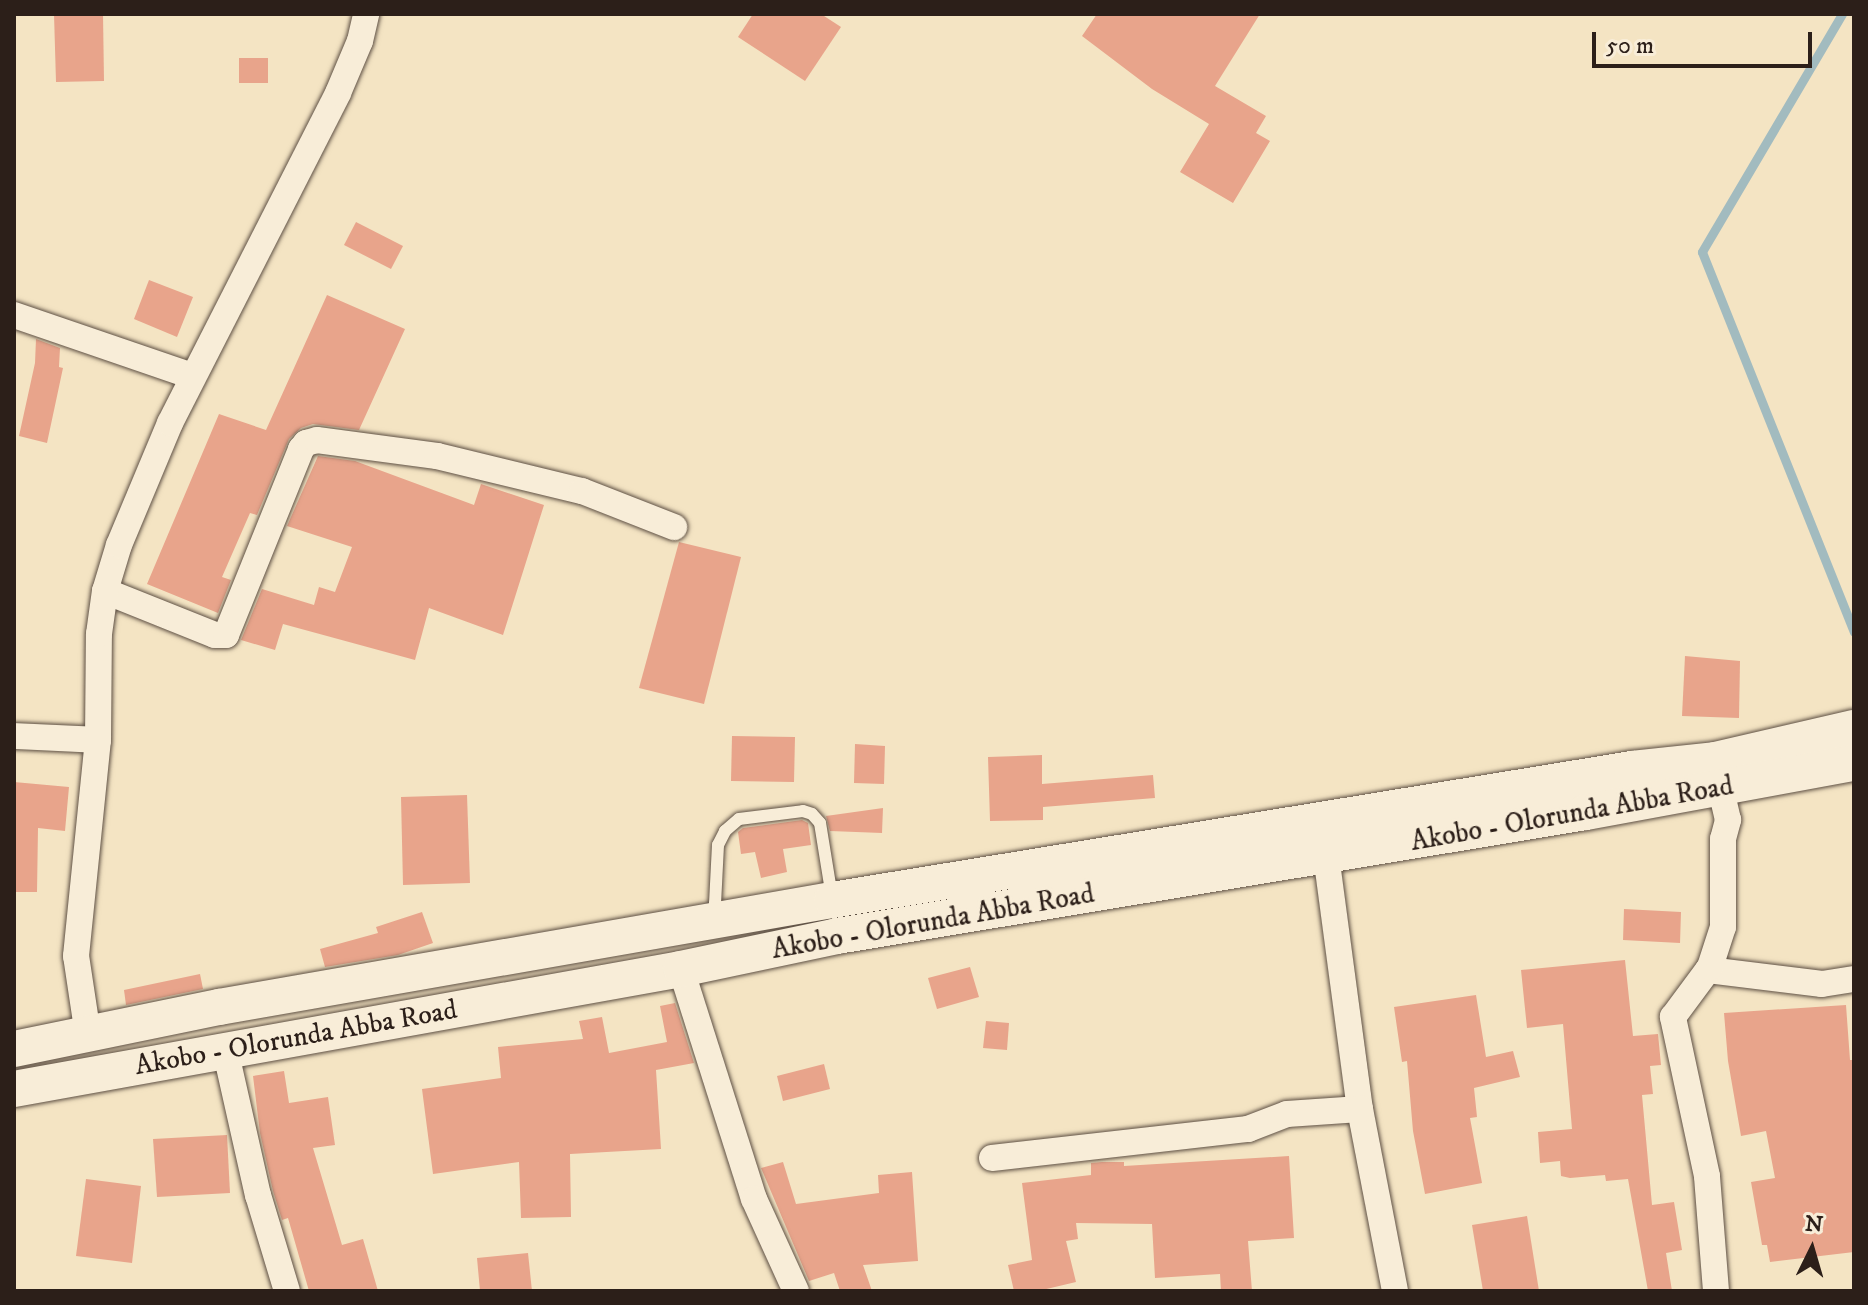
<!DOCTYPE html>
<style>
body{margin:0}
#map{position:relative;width:1868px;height:1305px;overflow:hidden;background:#f4e4c3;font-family:"IM FELL DW Pica",serif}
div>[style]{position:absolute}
.stream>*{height:9px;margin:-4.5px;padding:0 4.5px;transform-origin:4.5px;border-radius:4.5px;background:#a2bbbf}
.building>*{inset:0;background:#e8a48b}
.roads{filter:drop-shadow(0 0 2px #5e5044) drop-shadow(0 0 2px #5e5044)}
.service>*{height:12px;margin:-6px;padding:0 6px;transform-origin:6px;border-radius:6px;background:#f8edd8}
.minor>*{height:26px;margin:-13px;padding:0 13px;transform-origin:13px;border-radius:13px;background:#f8edd8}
.secondary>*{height:36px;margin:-18px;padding:0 18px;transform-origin:18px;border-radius:18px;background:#f8edd8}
span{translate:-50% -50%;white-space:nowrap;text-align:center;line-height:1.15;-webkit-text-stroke:6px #f8edd8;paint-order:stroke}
.street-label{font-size:28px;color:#2c1f19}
.frame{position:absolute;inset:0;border:16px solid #2c1f19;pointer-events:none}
.north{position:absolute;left:1772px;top:1209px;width:80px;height:80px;-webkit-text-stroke:6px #f8edd8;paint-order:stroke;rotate:5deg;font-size:22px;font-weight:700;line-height:32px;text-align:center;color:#2c1f19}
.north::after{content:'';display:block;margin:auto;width:28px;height:36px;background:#2c1f19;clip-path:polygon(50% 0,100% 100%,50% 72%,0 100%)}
.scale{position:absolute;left:1592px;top:32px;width:220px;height:36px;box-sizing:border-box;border:4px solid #2c1f19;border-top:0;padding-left:10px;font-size:24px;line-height:28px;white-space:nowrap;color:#2c1f19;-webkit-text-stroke:6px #f8edd8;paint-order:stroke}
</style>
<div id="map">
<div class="stream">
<div style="left:1842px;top:14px;width:276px;rotate:120.5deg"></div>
<div style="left:1702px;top:252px;width:409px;rotate:68.2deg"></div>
</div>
<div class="building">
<div style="clip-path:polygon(54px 14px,103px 14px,104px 81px,56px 82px)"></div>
<div style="clip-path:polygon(753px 14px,821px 14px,841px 27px,805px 81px,738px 37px)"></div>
<div style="clip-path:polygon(1097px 14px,1260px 14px,1215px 86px,1266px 116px,1256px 133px,1270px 141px,1233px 203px,1180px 172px,1209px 124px,1152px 89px,1082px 36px)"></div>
<div style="clip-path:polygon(239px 58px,268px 58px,268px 83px,239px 83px)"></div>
<div style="clip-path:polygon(356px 222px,403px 246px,391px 269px,344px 245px)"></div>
<div style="clip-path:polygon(149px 280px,193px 297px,177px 337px,134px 319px)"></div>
<div style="clip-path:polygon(327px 295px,405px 329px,359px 430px,313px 424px,301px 428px,289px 439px,257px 515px,250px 513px,222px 577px,231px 580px,218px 613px,147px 584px,219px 414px,266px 430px)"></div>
<div style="clip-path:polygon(36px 339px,60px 348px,59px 367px,63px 368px,47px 443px,19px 436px,35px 363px)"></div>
<div style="clip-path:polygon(318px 456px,355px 461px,474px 505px,481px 484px,544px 505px,503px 635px,429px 608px,415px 660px,283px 624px,275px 650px,241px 640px,262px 589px,314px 605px,319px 587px,335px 592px,352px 547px,287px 526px)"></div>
<div style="clip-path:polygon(679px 542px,741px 557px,704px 704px,639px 688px)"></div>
<div style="clip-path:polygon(1685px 656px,1740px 661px,1739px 718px,1682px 716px)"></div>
<div style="clip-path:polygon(732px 736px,795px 737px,794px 782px,731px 781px)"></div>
<div style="clip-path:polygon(855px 744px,885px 746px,884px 784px,854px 783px)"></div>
<div style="clip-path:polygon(1042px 755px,1042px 784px,1153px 775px,1155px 798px,1043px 807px,1043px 820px,990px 821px,988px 757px)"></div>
<div style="clip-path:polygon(14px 782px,69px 787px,65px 831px,38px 828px,37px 892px,14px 892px)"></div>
<div style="clip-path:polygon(467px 795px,470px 883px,403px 885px,401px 797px)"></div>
<div style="clip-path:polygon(883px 808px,882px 833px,830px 831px,826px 816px)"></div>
<div style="clip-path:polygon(802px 820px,808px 823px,811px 845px,783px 849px,787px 872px,761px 878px,755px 852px,741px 854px,738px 832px,743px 828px)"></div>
<div style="clip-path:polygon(1624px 909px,1681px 912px,1680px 943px,1623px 940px)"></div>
<div style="clip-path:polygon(422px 912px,433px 943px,398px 955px,325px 967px,320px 949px,378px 933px,376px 927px)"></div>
<div style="clip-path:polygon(1625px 960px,1633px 1036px,1658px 1034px,1661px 1065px,1650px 1066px,1653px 1094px,1642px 1095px,1652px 1205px,1674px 1202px,1682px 1250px,1666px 1253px,1672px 1291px,1648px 1291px,1628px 1179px,1606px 1181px,1605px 1175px,1570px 1178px,1561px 1176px,1560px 1161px,1540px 1163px,1538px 1132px,1572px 1129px,1563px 1024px,1527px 1028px,1521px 970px)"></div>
<div style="clip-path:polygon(970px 967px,979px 997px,937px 1009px,928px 978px)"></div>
<div style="clip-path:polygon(200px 974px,203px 989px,126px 1005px,124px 990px)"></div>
<div style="clip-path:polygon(1476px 995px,1486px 1057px,1513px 1051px,1520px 1077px,1474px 1088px,1477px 1117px,1470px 1118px,1482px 1183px,1425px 1194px,1413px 1131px,1407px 1061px,1402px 1062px,1394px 1007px)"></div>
<div style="clip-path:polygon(675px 1003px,694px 1063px,656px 1070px,661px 1149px,570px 1154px,571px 1217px,521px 1218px,519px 1162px,433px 1174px,422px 1089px,501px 1078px,498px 1047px,583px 1039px,579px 1021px,602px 1017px,609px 1053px,667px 1042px,660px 1006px)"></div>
<div style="clip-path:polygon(1846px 1005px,1850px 1060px,1854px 1060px,1854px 1252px,1770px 1262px,1767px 1245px,1762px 1245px,1751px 1182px,1775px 1178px,1766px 1131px,1741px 1136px,1728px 1061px,1724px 1013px)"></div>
<div style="clip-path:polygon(986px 1021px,1009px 1023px,1007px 1050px,983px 1048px)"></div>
<div style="clip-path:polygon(824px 1064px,830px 1089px,783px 1101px,777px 1076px)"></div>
<div style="clip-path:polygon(284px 1071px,289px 1103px,328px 1097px,335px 1145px,313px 1148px,342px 1245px,363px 1239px,378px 1291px,309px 1291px,288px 1218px,282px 1220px,273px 1191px,260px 1133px,253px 1076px)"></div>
<div style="clip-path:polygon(227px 1135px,230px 1193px,157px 1197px,153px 1139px)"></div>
<div style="clip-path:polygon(1289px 1156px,1294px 1238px,1248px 1241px,1252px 1291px,1221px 1291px,1220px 1274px,1155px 1278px,1152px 1224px,1076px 1223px,1078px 1239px,1066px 1241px,1076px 1282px,1038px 1291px,1014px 1291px,1008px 1265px,1032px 1260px,1022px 1183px,1091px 1175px,1091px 1163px,1102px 1162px,1124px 1162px,1124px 1166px)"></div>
<div style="clip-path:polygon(783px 1162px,796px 1204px,879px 1193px,878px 1175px,912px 1172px,918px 1261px,863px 1265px,872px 1291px,840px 1291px,834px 1273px,809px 1281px,761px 1168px)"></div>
<div style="clip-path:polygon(86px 1179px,141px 1186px,132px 1263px,76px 1256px)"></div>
<div style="clip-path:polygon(1527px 1216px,1539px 1291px,1483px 1291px,1472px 1225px)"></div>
<div style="clip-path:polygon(528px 1253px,532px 1291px,480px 1291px,477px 1258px)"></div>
</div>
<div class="roads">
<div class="service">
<div style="left:719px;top:918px;width:15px;rotate:-106deg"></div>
<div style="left:715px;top:904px;width:59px;rotate:-87.1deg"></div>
<div style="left:718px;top:845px;width:16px;rotate:-63deg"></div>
<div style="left:725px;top:831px;width:18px;rotate:-41deg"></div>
<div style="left:739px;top:819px;width:64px;rotate:-7.1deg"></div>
<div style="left:803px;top:811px;width:9px;rotate:18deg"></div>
<div style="left:812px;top:814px;width:12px;rotate:48deg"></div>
<div style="left:820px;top:823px;width:75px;rotate:80.8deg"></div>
</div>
<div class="minor">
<div style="left:14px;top:315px;width:188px;rotate:18.9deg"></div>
<div style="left:105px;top:591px;width:118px;rotate:21.8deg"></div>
<div style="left:215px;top:635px;width:11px"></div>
<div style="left:226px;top:635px;width:201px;rotate:-68deg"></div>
<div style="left:301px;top:449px;width:8px;rotate:-50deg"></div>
<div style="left:306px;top:443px;width:11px;rotate:-15deg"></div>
<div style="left:317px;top:440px;width:121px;rotate:7.6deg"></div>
<div style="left:437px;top:456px;width:149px;rotate:13.6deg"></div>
<div style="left:582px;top:491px;width:99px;rotate:21.4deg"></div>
<div style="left:14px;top:736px;width:84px;rotate:2.7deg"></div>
<div style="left:1326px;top:855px;width:256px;rotate:82.4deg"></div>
<div style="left:1360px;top:1109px;width:185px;rotate:79.1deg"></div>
<div style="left:681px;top:969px;width:241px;rotate:72.4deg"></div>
<div style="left:754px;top:1199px;width:101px;rotate:65.5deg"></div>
<div style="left:1708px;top:970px;width:115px;rotate:7deg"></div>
<div style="left:1822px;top:984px;width:32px;rotate:-9deg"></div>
<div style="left:88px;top:1035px;width:80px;rotate:-98.6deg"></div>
<div style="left:76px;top:956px;width:217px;rotate:-84.2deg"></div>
<div style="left:98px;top:740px;width:106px;rotate:-89.5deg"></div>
<div style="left:99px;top:634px;width:43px;rotate:-82.1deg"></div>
<div style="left:105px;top:591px;width:48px;rotate:-73.1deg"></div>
<div style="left:119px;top:545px;width:132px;rotate:-67.3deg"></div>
<div style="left:170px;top:423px;width:370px;rotate:-63deg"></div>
<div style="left:338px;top:93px;width:56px;rotate:-67.1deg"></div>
<div style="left:360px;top:41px;width:28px;rotate:-77deg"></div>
<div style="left:225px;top:1049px;width:150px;rotate:77.3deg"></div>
<div style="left:258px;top:1195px;width:100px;rotate:73.2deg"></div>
<div style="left:992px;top:1158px;width:258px;rotate:-6.5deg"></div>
<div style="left:1248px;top:1129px;width:42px;rotate:-21deg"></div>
<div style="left:1287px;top:1114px;width:73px;rotate:-3.9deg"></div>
<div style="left:1716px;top:1291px;width:115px;rotate:-94.5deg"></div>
<div style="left:1707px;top:1176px;width:163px;rotate:-102.1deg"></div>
<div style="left:1673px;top:1017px;width:62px;rotate:-53.5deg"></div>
<div style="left:1710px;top:967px;width:42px;rotate:-72deg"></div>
<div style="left:1723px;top:927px;width:88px;rotate:-90deg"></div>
<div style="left:1723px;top:839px;width:20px;rotate:-75deg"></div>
<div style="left:1728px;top:820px;width:32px;rotate:-103deg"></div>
</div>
<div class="secondary">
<div style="left:14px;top:1049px;width:209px;rotate:-11.6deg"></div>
<div style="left:219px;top:1007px;width:622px;rotate:-9.9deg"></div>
<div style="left:832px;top:900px;width:811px;rotate:-9.3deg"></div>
<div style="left:1632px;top:769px;width:83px;rotate:-6.2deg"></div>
<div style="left:1715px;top:760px;width:143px;rotate:-13deg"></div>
<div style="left:14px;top:1089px;width:678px;rotate:-10.2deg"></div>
<div style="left:681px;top:969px;width:159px;rotate:-11.9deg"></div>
<div style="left:837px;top:936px;width:759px;rotate:-9.4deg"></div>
<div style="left:1586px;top:812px;width:272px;rotate:-10.4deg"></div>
</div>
</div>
<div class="street-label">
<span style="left:1572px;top:814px;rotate:-10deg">Akobo - Olorunda Abba Road</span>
<span style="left:933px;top:922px;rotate:-10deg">Akobo - Olorunda Abba Road</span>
<span style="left:296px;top:1038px;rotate:-10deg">Akobo - Olorunda Abba Road</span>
</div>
<div class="frame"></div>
<div class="north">N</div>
<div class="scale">50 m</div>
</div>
